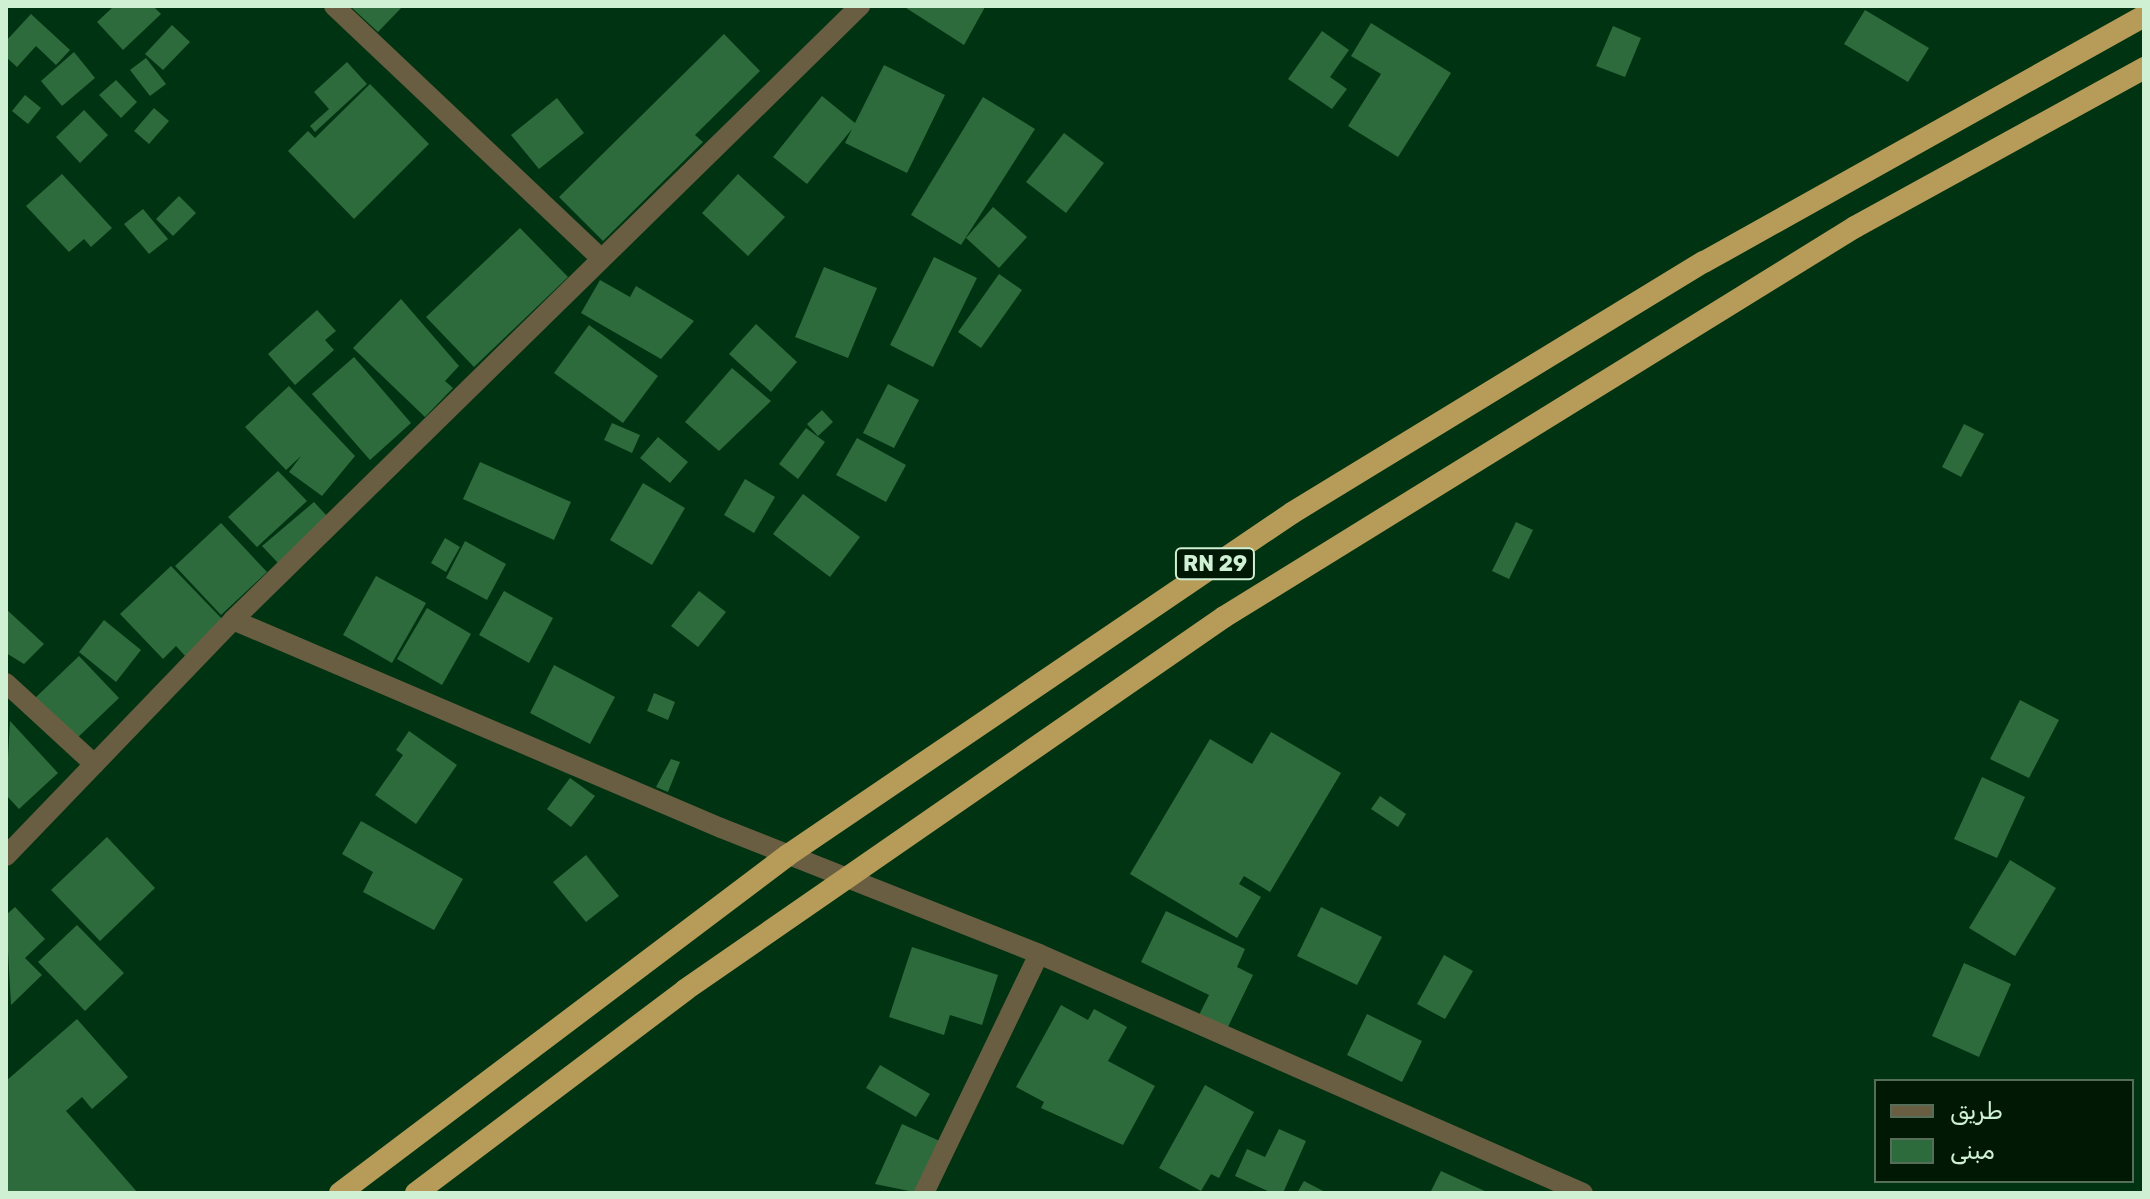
<!DOCTYPE html>
<meta charset="utf-8">
<style>
body{margin:0}
#map{position:relative;width:2150px;height:1199px;overflow:hidden;background:#031;font-family:Rubik,Vazirmatn,sans-serif}
div>[style]{position:absolute}
.building>*{inset:0;background:#2d6b3c}
.minor>*{height:20px;margin:-10px;padding:0 10px;transform-origin:10px;border-radius:10px;background:#695e42}
.trunk>*{height:22px;margin:-11px;padding:0 11px;transform-origin:11px;border-radius:11px;background:#b69c58}
span{translate:-50% -50%;white-space:nowrap;text-align:center;line-height:1.15;-webkit-text-stroke:6px #011805;paint-order:stroke}
.shield-label span{padding:2px 6px;background:#011805;border:2px solid;border-radius:6px;-webkit-text-stroke-width:0}
.shield-label{font-size:22px;color:#d0f0d4;font-weight:700}
.frame{position:absolute;inset:0;border:8px solid #d0f0d4;pointer-events:none}
.legend{position:absolute;left:1874px;top:1079px;width:260px;height:104px;box-sizing:border-box;background:#011805;border:2px solid #546e58;margin:0;padding:10px 14px;list-style:none;font-size:24px;color:#d0f0d4}
.legend li{display:flex;align-items:center;gap:16px;height:40px}
.legend b{width:40px;border:2px solid #546e58}
</style>
<div id="map">
<div class="building">
<div style="clip-path:polygon(114px 6px,153px 6px,161px 14px,123px 50px,97px 22px)"></div>
<div style="clip-path:polygon(350px 6px,403px 6px,378px 32px)"></div>
<div style="clip-path:polygon(903px 6px,982px 6px,985px 7px,964px 45px)"></div>
<div style="clip-path:polygon(1865px 10px,1929px 48px,1908px 82px,1844px 44px)"></div>
<div style="clip-path:polygon(31px 14px,70px 50px,56px 65px,36px 46px,17px 67px,6px 57px,6px 41px)"></div>
<div style="clip-path:polygon(1371px 23px,1451px 73px,1398px 157px,1348px 126px,1381px 74px,1351px 56px)"></div>
<div style="clip-path:polygon(172px 25px,190px 42px,163px 70px,145px 54px)"></div>
<div style="clip-path:polygon(1613px 26px,1641px 38px,1625px 77px,1596px 66px)"></div>
<div style="clip-path:polygon(1322px 31px,1349px 50px,1330px 77px,1347px 89px,1332px 109px,1288px 79px)"></div>
<div style="clip-path:polygon(724px 34px,760px 71px,695px 135px,703px 142px,603px 241px,559px 197px)"></div>
<div style="clip-path:polygon(74px 52px,95px 78px,62px 106px,41px 81px)"></div>
<div style="clip-path:polygon(146px 58px,166px 84px,150px 96px,130px 70px)"></div>
<div style="clip-path:polygon(347px 62px,367px 84px,315px 132px,310px 126px,329px 109px,314px 92px)"></div>
<div style="clip-path:polygon(884px 65px,945px 95px,907px 173px,845px 143px,852px 129px,807px 184px,773px 157px,822px 96px,855px 123px)"></div>
<div style="clip-path:polygon(116px 80px,137px 102px,121px 118px,99px 95px)"></div>
<div style="clip-path:polygon(370px 84px,429px 144px,354px 219px,288px 151px,308px 131px,315px 138px)"></div>
<div style="clip-path:polygon(25px 95px,41px 108px,28px 124px,12px 111px)"></div>
<div style="clip-path:polygon(983px 97px,1035px 129px,961px 245px,911px 215px)"></div>
<div style="clip-path:polygon(557px 98px,584px 133px,539px 169px,511px 135px)"></div>
<div style="clip-path:polygon(154px 108px,169px 121px,149px 144px,134px 131px)"></div>
<div style="clip-path:polygon(84px 110px,108px 135px,80px 163px,56px 137px)"></div>
<div style="clip-path:polygon(1064px 133px,1104px 163px,1066px 213px,1026px 182px)"></div>
<div style="clip-path:polygon(62px 174px,112px 228px,91px 247px,84px 239px,69px 252px,26px 206px)"></div>
<div style="clip-path:polygon(738px 174px,785px 217px,748px 256px,702px 213px)"></div>
<div style="clip-path:polygon(179px 196px,196px 213px,173px 236px,156px 219px)"></div>
<div style="clip-path:polygon(993px 207px,1027px 237px,999px 268px,966px 238px)"></div>
<div style="clip-path:polygon(143px 209px,168px 239px,149px 254px,124px 224px)"></div>
<div style="clip-path:polygon(520px 228px,568px 277px,474px 367px,426px 317px)"></div>
<div style="clip-path:polygon(934px 257px,977px 278px,933px 367px,890px 345px)"></div>
<div style="clip-path:polygon(824px 267px,877px 288px,848px 358px,795px 337px)"></div>
<div style="clip-path:polygon(999px 274px,1022px 290px,981px 348px,958px 332px)"></div>
<div style="clip-path:polygon(600px 280px,630px 297px,636px 286px,694px 321px,661px 359px,581px 313px)"></div>
<div style="clip-path:polygon(401px 299px,459px 366px,445px 381px,453px 388px,425px 417px,353px 348px)"></div>
<div style="clip-path:polygon(317px 310px,336px 331px,325px 340px,334px 350px,295px 385px,268px 354px)"></div>
<div style="clip-path:polygon(756px 324px,797px 362px,771px 392px,729px 354px)"></div>
<div style="clip-path:polygon(589px 325px,658px 376px,623px 423px,554px 373px)"></div>
<div style="clip-path:polygon(354px 357px,411px 423px,370px 460px,312px 394px)"></div>
<div style="clip-path:polygon(732px 368px,771px 401px,719px 451px,685px 422px)"></div>
<div style="clip-path:polygon(888px 384px,919px 400px,894px 448px,863px 433px)"></div>
<div style="clip-path:polygon(289px 386px,355px 456px,322px 496px,289px 472px,301px 456px,286px 470px,245px 427px)"></div>
<div style="clip-path:polygon(822px 410px,833px 422px,818px 436px,807px 424px)"></div>
<div style="clip-path:polygon(612px 423px,640px 435px,632px 453px,604px 440px)"></div>
<div style="clip-path:polygon(1964px 424px,1984px 434px,1961px 477px,1942px 467px)"></div>
<div style="clip-path:polygon(806px 428px,825px 442px,798px 479px,779px 464px)"></div>
<div style="clip-path:polygon(658px 437px,688px 462px,670px 483px,640px 458px)"></div>
<div style="clip-path:polygon(857px 438px,906px 465px,886px 502px,836px 475px)"></div>
<div style="clip-path:polygon(480px 462px,571px 502px,554px 540px,463px 499px)"></div>
<div style="clip-path:polygon(278px 471px,307px 501px,257px 547px,228px 517px)"></div>
<div style="clip-path:polygon(745px 479px,775px 497px,754px 533px,724px 515px)"></div>
<div style="clip-path:polygon(643px 483px,685px 508px,652px 565px,610px 540px)"></div>
<div style="clip-path:polygon(803px 494px,860px 537px,830px 577px,773px 534px)"></div>
<div style="clip-path:polygon(314px 502px,328px 517px,278px 563px,262px 546px)"></div>
<div style="clip-path:polygon(1516px 522px,1533px 530px,1509px 579px,1492px 571px)"></div>
<div style="clip-path:polygon(221px 523px,267px 572px,221px 615px,175px 566px)"></div>
<div style="clip-path:polygon(445px 538px,460px 547px,446px 572px,431px 563px)"></div>
<div style="clip-path:polygon(465px 541px,506px 564px,487px 600px,446px 578px)"></div>
<div style="clip-path:polygon(171px 566px,225px 622px,187px 658px,176px 646px,163px 659px,120px 614px)"></div>
<div style="clip-path:polygon(376px 576px,426px 603px,392px 663px,343px 635px)"></div>
<div style="clip-path:polygon(504px 591px,553px 618px,529px 663px,479px 635px)"></div>
<div style="clip-path:polygon(699px 591px,726px 612px,698px 647px,671px 626px)"></div>
<div style="clip-path:polygon(427px 608px,471px 634px,442px 685px,397px 659px)"></div>
<div style="clip-path:polygon(6px 609px,44px 644px,24px 664px,6px 653px)"></div>
<div style="clip-path:polygon(104px 620px,141px 650px,116px 682px,79px 652px)"></div>
<div style="clip-path:polygon(79px 656px,119px 698px,74px 741px,34px 699px)"></div>
<div style="clip-path:polygon(554px 665px,615px 697px,590px 744px,530px 713px)"></div>
<div style="clip-path:polygon(654px 693px,675px 702px,668px 720px,647px 711px)"></div>
<div style="clip-path:polygon(2020px 700px,2059px 720px,2029px 778px,1990px 759px)"></div>
<div style="clip-path:polygon(10px 721px,58px 773px,19px 809px,6px 795px)"></div>
<div style="clip-path:polygon(409px 731px,457px 765px,416px 824px,375px 795px,403px 755px,396px 750px)"></div>
<div style="clip-path:polygon(1271px 732px,1341px 773px,1270px 892px,1244px 876px,1239px 884px,1261px 897px,1237px 938px,1130px 874px,1210px 739px,1252px 764px)"></div>
<div style="clip-path:polygon(671px 759px,680px 762px,668px 792px,656px 787px)"></div>
<div style="clip-path:polygon(1982px 777px,2025px 797px,1997px 858px,1954px 839px)"></div>
<div style="clip-path:polygon(570px 778px,595px 796px,571px 827px,547px 809px)"></div>
<div style="clip-path:polygon(1380px 796px,1406px 814px,1398px 827px,1371px 809px)"></div>
<div style="clip-path:polygon(361px 821px,463px 879px,434px 930px,363px 892px,373px 872px,342px 854px)"></div>
<div style="clip-path:polygon(107px 837px,155px 888px,100px 941px,51px 890px)"></div>
<div style="clip-path:polygon(586px 855px,619px 896px,586px 922px,553px 882px)"></div>
<div style="clip-path:polygon(2010px 860px,2056px 888px,2015px 956px,1969px 928px)"></div>
<div style="clip-path:polygon(15px 907px,45px 939px,25px 958px,42px 975px,11px 1005px,6px 915px)"></div>
<div style="clip-path:polygon(1321px 907px,1382px 937px,1357px 985px,1297px 956px)"></div>
<div style="clip-path:polygon(1166px 911px,1245px 949px,1237px 967px,1253px 975px,1227px 1029px,1199px 1015px,1209px 995px,1141px 962px)"></div>
<div style="clip-path:polygon(77px 925px,124px 973px,85px 1011px,38px 962px)"></div>
<div style="clip-path:polygon(912px 947px,998px 975px,982px 1025px,950px 1015px,944px 1035px,889px 1017px)"></div>
<div style="clip-path:polygon(1444px 955px,1473px 971px,1445px 1019px,1417px 1004px)"></div>
<div style="clip-path:polygon(1964px 963px,2011px 984px,1979px 1057px,1932px 1036px)"></div>
<div style="clip-path:polygon(1061px 1005px,1088px 1020px,1094px 1009px,1127px 1027px,1108px 1061px,1155px 1086px,1123px 1145px,1041px 1108px,1044px 1102px,1016px 1087px)"></div>
<div style="clip-path:polygon(1367px 1014px,1422px 1041px,1402px 1082px,1347px 1055px)"></div>
<div style="clip-path:polygon(77px 1019px,128px 1077px,92px 1109px,82px 1097px,66px 1111px,138px 1193px,6px 1193px,6px 1081px)"></div>
<div style="clip-path:polygon(880px 1065px,930px 1094px,916px 1117px,866px 1088px)"></div>
<div style="clip-path:polygon(1205px 1085px,1254px 1112px,1219px 1178px,1211px 1174px,1201px 1191px,1159px 1168px)"></div>
<div style="clip-path:polygon(902px 1124px,942px 1142px,919px 1193px,875px 1184px)"></div>
<div style="clip-path:polygon(1279px 1129px,1306px 1141px,1283px 1193px,1272px 1193px,1235px 1176px,1247px 1149px,1265px 1157px)"></div>
<div style="clip-path:polygon(1441px 1171px,1489px 1193px,1430px 1193px)"></div>
<div style="clip-path:polygon(1304px 1181px,1327px 1193px,1297px 1193px)"></div>
</div>
<div class="minor">
<div style="left:334px;top:6px;width:365px;rotate:43.4deg"></div>
<div style="left:233px;top:620px;width:530px;rotate:23.09deg"></div>
<div style="left:721px;top:828px;width:342px;rotate:21.6deg"></div>
<div style="left:1039px;top:954px;width:594px;rotate:23.72deg"></div>
<div style="left:6px;top:683px;width:120px;rotate:42.6deg"></div>
<div style="left:6px;top:856px;width:327px;rotate:-46.1deg"></div>
<div style="left:233px;top:620px;width:878px;rotate:-44.4deg"></div>
<div style="left:924px;top:1193px;width:265px;rotate:-64.3deg"></div>
</div>
<div class="trunk">
<div style="left:340px;top:1193px;width:561px;rotate:-37.03deg"></div>
<div style="left:788px;top:855px;width:609px;rotate:-34.16deg"></div>
<div style="left:1292px;top:513px;width:482px;rotate:-31.4deg"></div>
<div style="left:1704px;top:262px;width:504px;rotate:-29.21deg"></div>
<div style="left:416px;top:1193px;width:337px;rotate:-37deg"></div>
<div style="left:685px;top:990px;width:655px;rotate:-34.68deg"></div>
<div style="left:1224px;top:617px;width:742px;rotate:-31.72deg"></div>
<div style="left:1855px;top:227px;width:330px;rotate:-28.8deg"></div>
</div>
<div class="shield-label">
<span style="left:1215px;top:564px">RN 29</span>
</div>
<div class="frame"></div>
<ul class="legend">
<li><b style="height:10px;background:#695e42"></b>طريق</li>
<li><b style="height:22px;background:#2d6b3c"></b>مبنى</li>
</ul>
</div>
